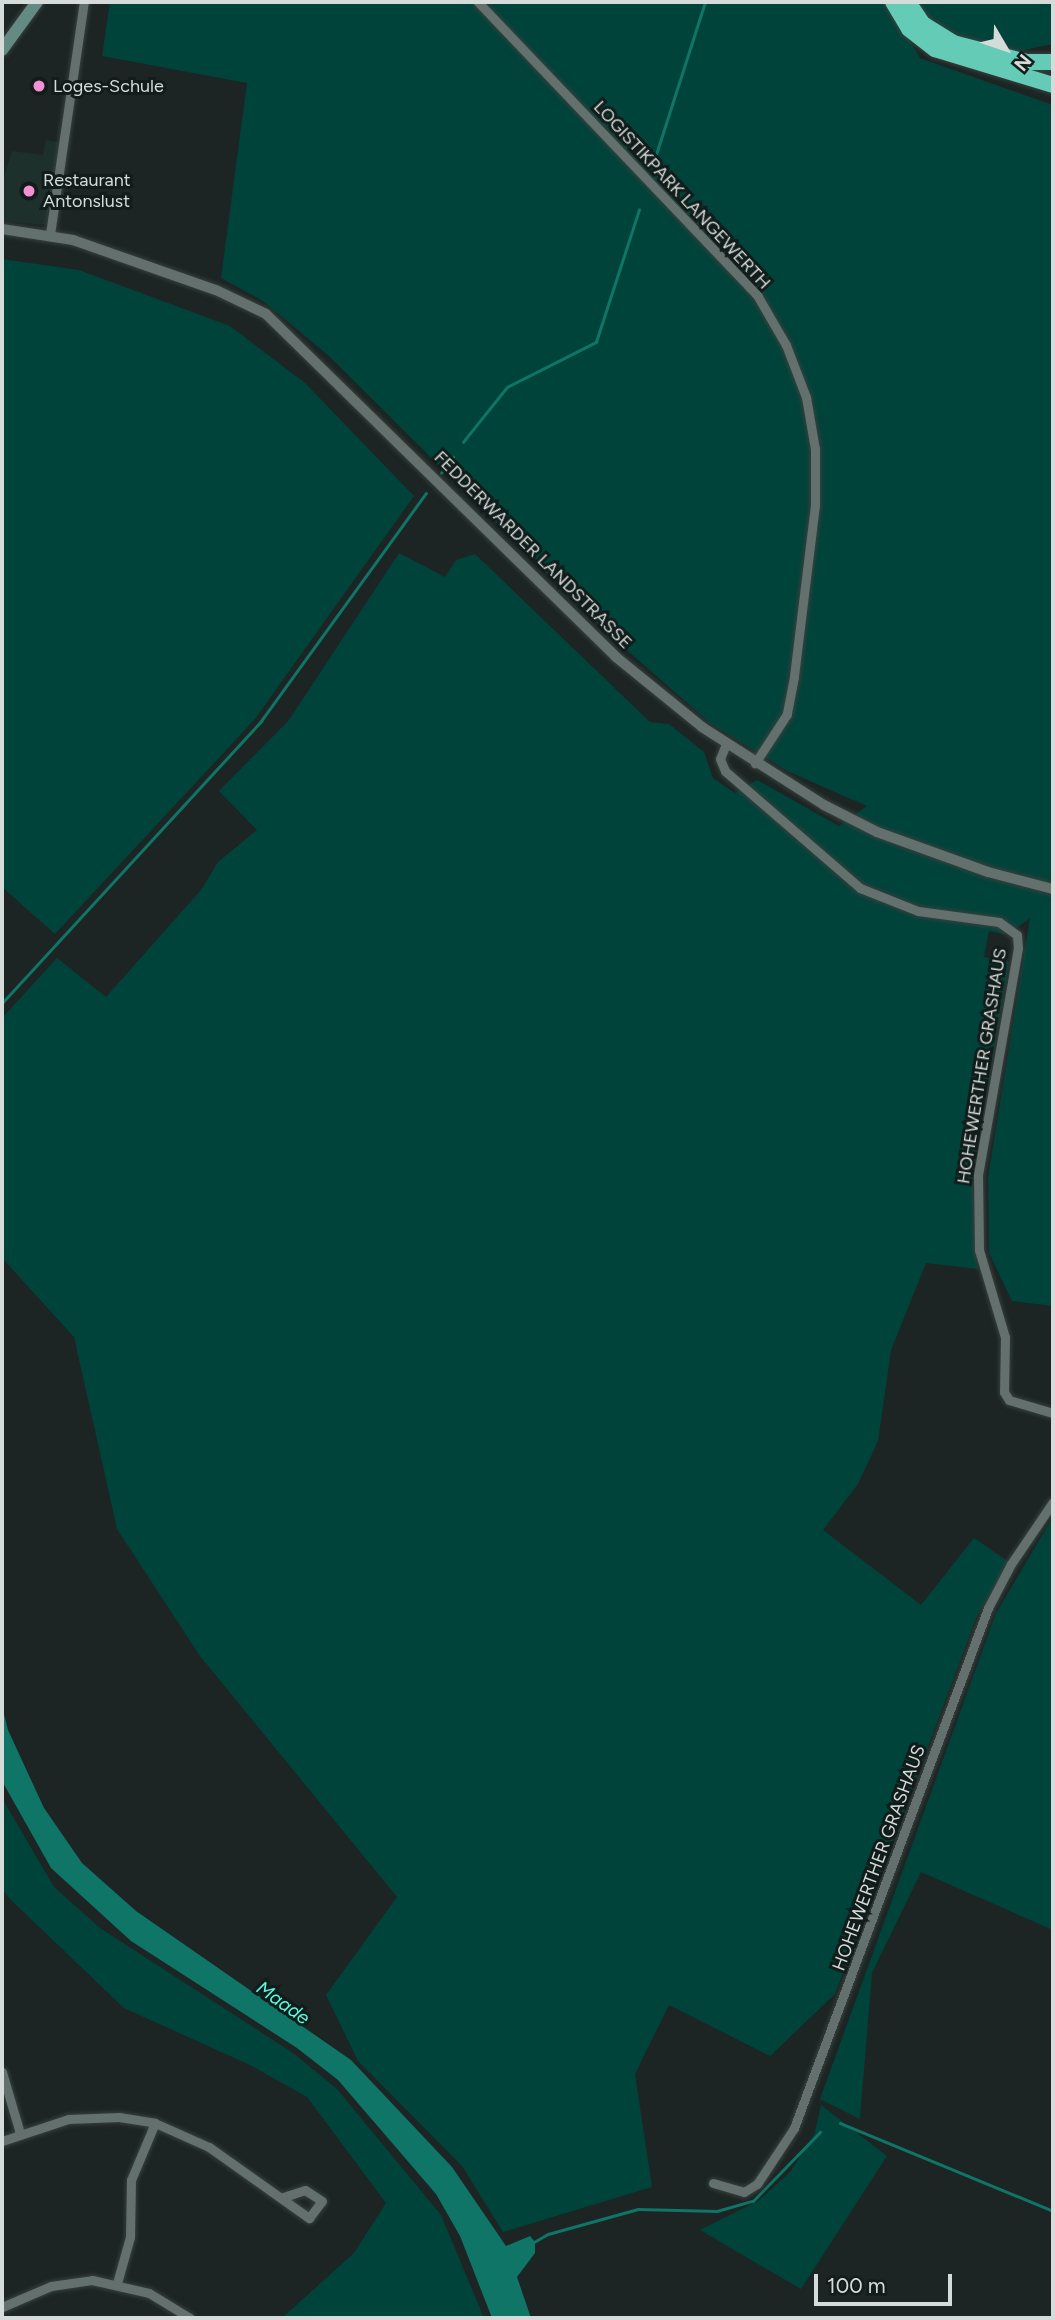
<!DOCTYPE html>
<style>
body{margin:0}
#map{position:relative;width:1055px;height:2320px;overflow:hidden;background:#1c2523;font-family:Figtree,sans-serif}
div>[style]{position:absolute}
.built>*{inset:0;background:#1e302c}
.green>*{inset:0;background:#00433a}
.water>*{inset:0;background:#0e7567}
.stream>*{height:2.5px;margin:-1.25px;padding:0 1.25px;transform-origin:1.25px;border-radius:1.25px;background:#0e7567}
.roads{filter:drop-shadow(0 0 2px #37403e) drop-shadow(0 0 2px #37403e)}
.minor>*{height:9px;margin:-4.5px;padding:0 4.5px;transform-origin:4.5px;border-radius:4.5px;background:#64706d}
.tertiary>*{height:10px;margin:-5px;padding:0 5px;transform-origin:5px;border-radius:5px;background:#64706d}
.secondary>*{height:12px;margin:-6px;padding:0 6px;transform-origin:6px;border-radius:6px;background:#648b83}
.motorway>*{height:16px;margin:-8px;padding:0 8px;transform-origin:8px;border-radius:8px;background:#64cbb7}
.dots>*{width:19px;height:19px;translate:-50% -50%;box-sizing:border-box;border:4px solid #121c1a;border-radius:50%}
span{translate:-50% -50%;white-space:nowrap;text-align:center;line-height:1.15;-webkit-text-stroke:6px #121c1a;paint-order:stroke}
.poi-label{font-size:18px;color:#d4dbd9}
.left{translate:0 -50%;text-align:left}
.street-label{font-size:18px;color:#d4dbd9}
.water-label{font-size:19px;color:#56fce0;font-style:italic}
.frame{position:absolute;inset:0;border:4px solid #d4dbd9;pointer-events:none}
.north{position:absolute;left:971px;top:14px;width:70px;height:70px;-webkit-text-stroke:5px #121c1a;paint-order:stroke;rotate:129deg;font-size:19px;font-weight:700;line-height:28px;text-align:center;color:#d4dbd9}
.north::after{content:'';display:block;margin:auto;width:24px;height:32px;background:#d4dbd9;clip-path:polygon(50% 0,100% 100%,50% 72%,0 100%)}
.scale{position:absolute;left:814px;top:2274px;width:138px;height:32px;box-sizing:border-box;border:4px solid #d4dbd9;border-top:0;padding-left:9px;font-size:21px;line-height:24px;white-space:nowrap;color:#d4dbd9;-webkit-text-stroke:5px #121c1a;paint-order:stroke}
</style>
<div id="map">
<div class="built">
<div style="clip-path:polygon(46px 140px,62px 143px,46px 225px,2px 221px,2px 184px,12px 151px,43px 155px)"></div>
</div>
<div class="green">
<div style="clip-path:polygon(110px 2px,888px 2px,920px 58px,1053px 105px,1053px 1306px,1012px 1301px,989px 1253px,988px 1177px,1030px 918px,1007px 935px,989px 931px,984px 957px,1009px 962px,972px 1176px,978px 1269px,926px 1263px,891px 1350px,878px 1441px,858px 1484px,823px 1530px,921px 1605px,974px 1538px,1009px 1562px,977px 1616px,835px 1994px,770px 2056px,669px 2005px,635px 2074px,652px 2187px,503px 2232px,462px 2166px,358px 2061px,326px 1995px,397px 1897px,200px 1656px,117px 1529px,74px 1337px,2px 1258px,2px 1018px,57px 958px,106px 997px,201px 890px,218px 862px,257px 830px,219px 791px,289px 720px,399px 553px,445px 577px,456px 560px,475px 554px,650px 722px,669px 724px,704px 752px,713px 778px,735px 793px,757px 780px,839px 826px,867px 806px,787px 771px,710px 723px,604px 630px,329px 356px,263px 301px,221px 278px,247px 83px,102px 56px)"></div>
<div style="clip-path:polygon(914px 2px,1053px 2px,1053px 44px,1015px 52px,948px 34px,927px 20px)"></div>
<div style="clip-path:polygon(2px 259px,79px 270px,230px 326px,305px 383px,414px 496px,255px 719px,55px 934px,2px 887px)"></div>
<div style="clip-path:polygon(1053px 1517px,1053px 1930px,921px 1872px,872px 1973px,860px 2119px,820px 2099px,996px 1613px)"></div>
<div style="clip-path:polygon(2px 1798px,54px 1887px,100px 1928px,293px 2053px,337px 2089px,441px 2215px,484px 2318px,282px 2318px,354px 2253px,386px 2203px,307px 2097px,250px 2065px,124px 2008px,12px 1901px,2px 1889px)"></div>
<div style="clip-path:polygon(821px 2105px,887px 2156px,801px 2289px,700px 2230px,758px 2201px,790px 2172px,814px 2135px)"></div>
</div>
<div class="water">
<div style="clip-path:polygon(2px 1706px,8px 1730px,44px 1808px,82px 1863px,136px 1911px,351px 2060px,452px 2167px,506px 2246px,530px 2236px,535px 2242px,535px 2253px,517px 2277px,531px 2318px,492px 2318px,460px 2236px,436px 2194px,338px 2080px,297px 2048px,131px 1941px,51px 1868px,2px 1781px)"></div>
</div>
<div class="stream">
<div style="left:653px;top:164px;width:170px;rotate:-72.2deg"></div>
<div style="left:463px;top:442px;width:70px;rotate:-51.3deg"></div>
<div style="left:507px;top:387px;width:100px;rotate:-26.8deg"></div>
<div style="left:596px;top:342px;width:139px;rotate:-72deg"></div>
<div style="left:441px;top:473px;width:20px;rotate:-53deg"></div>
<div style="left:2px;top:1003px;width:383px;rotate:-47.4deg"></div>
<div style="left:261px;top:721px;width:281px;rotate:-54.1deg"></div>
<div style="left:840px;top:2123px;width:230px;rotate:22.4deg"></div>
<div style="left:534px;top:2242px;width:16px;rotate:-30deg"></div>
<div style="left:548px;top:2234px;width:93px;rotate:-15.5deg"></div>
<div style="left:638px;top:2209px;width:79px;rotate:1.5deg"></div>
<div style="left:717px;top:2211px;width:37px;rotate:-16deg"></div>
<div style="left:753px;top:2201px;width:96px;rotate:-45.8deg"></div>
</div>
<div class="roads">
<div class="minor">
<div style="left:478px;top:2px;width:405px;rotate:46.4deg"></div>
<div style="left:757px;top:295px;width:58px;rotate:59.9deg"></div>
<div style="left:786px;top:345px;width:56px;rotate:69deg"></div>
<div style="left:806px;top:397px;width:53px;rotate:80.2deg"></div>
<div style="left:815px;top:449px;width:56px;rotate:90deg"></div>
<div style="left:815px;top:505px;width:173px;rotate:97deg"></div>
<div style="left:794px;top:677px;width:38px;rotate:101deg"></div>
<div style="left:787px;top:714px;width:59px;rotate:123.1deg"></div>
<div style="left:50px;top:234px;width:234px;rotate:-81.7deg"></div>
<div style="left:726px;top:744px;width:16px;rotate:112deg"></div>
<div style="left:720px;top:759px;width:13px;rotate:67deg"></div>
<div style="left:725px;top:771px;width:179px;rotate:40.9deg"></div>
<div style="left:860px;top:888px;width:62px;rotate:21.6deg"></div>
<div style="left:918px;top:911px;width:82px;rotate:7.7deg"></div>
<div style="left:999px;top:922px;width:22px;rotate:36deg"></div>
<div style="left:1017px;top:935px;width:13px;rotate:86deg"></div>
<div style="left:1018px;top:948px;width:231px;rotate:100deg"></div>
<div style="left:978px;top:1176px;width:74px;rotate:89.2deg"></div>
<div style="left:979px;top:1250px;width:91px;rotate:73.4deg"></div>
<div style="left:1005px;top:1337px;width:55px;rotate:91deg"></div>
<div style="left:1004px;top:1392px;width:9px;rotate:58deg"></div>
<div style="left:1009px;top:1400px;width:46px;rotate:16.5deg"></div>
<div style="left:2px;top:2072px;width:64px;rotate:73.6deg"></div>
<div style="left:2px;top:2141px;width:70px;rotate:-18.4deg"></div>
<div style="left:68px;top:2119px;width:51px;rotate:-2.2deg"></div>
<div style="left:119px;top:2117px;width:36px;rotate:9deg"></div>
<div style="left:155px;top:2123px;width:59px;rotate:24deg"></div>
<div style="left:209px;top:2147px;width:123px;rotate:35.4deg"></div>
<div style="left:309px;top:2218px;width:21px;rotate:-53deg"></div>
<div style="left:322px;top:2201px;width:20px;rotate:-147deg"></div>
<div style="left:305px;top:2190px;width:23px;rotate:162deg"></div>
<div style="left:713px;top:2183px;width:32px;rotate:16deg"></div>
<div style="left:744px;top:2192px;width:15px;rotate:-32deg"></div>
<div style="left:757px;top:2184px;width:67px;rotate:-56.5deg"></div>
<div style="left:794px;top:2128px;width:555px;rotate:-69.54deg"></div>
<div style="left:988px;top:1608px;width:50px;rotate:-62.4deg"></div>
<div style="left:1011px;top:1564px;width:75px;rotate:-55.9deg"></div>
<div style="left:117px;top:2283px;width:48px;rotate:-74.2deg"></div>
<div style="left:130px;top:2237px;width:57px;rotate:-89deg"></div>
<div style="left:131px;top:2180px;width:62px;rotate:-67.2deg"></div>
<div style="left:2px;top:2307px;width:53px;rotate:-23.2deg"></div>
<div style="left:51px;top:2286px;width:41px;rotate:-8.3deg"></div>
<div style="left:92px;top:2280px;width:58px;rotate:12.8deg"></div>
<div style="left:149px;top:2293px;width:48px;rotate:31.4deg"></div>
</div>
<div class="tertiary">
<div style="left:2px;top:229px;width:72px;rotate:8.8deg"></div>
<div style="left:73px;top:240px;width:151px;rotate:19.3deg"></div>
<div style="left:216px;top:290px;width:55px;rotate:25.6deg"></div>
<div style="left:266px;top:314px;width:490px;rotate:44.4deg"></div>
<div style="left:616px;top:657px;width:111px;rotate:39.1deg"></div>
<div style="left:702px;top:727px;width:145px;rotate:32.6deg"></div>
<div style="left:824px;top:805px;width:59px;rotate:27deg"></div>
<div style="left:877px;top:832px;width:118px;rotate:19.8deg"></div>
<div style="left:988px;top:872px;width:67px;rotate:14.7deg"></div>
</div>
<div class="secondary">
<div style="left:2px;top:50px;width:59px;rotate:-53.9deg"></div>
</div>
<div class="motorway">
<div style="left:893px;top:2px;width:31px;rotate:59deg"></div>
<div style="left:909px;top:29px;width:33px;rotate:38deg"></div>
<div style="left:935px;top:49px;width:123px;rotate:17deg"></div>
<div style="left:908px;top:2px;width:27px;rotate:56deg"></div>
<div style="left:923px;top:24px;width:36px;rotate:32deg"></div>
<div style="left:953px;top:43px;width:76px;rotate:14.4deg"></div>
<div style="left:1027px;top:62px;width:26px"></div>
</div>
</div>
<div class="dots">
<div style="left:39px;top:86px;background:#f391d5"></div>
<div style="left:29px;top:191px;background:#f391d5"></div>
</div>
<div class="poi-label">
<span class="left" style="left:53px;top:86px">Loges-Schule</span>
<span class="left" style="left:43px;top:191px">Restaurant<br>Antonslust</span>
</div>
<div class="street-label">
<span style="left:682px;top:195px;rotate:47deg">LOGISTIKPARK LANGEWERTH</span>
<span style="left:533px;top:550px;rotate:45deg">FEDDERWARDER LANDSTRASSE</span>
<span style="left:982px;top:1066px;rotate:-81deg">HOHEWERTHER GRASHAUS</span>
<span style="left:879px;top:1858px;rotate:-70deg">HOHEWERTHER GRASHAUS</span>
</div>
<div class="water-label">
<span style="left:283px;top:2003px;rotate:35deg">Maade</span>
</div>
<div class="frame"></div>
<div class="north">N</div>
<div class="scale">100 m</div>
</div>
